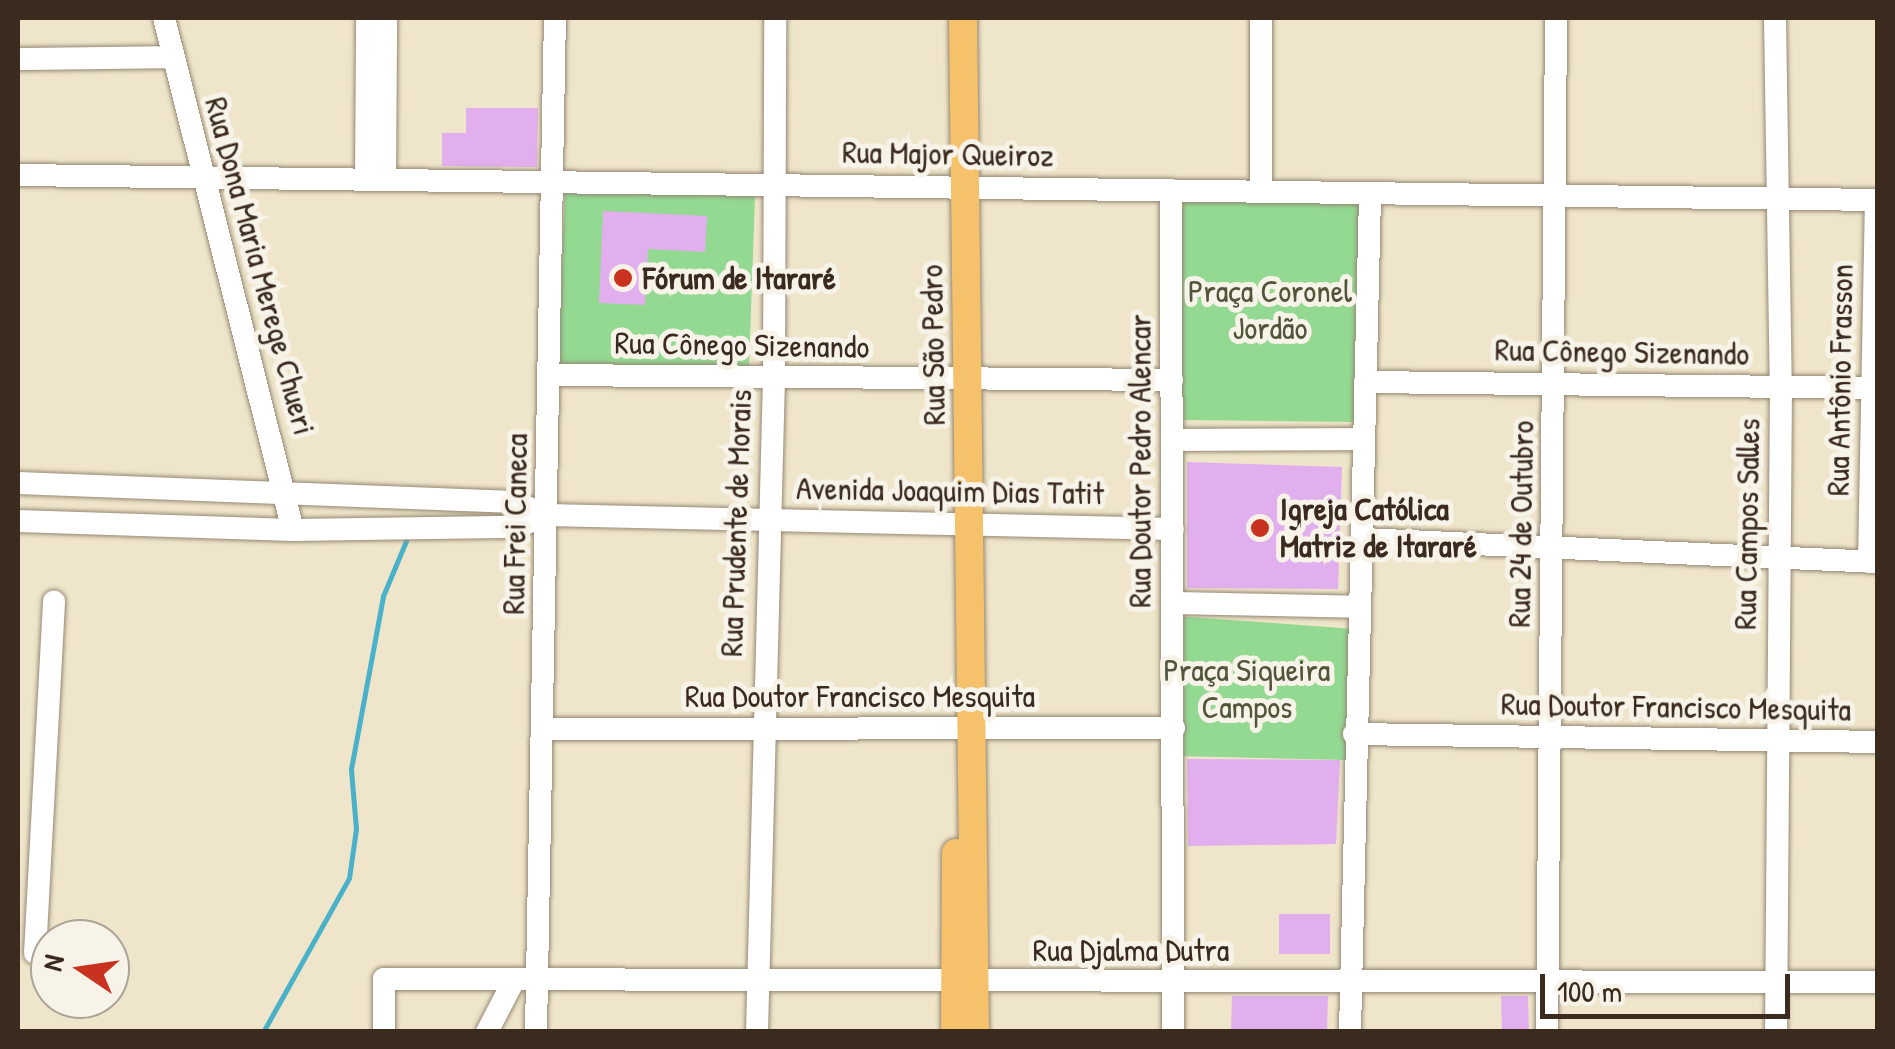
<!DOCTYPE html>
<meta charset="utf-8">
<style>
body{margin:0}
#map{position:relative;width:1895px;height:1049px;overflow:hidden;background:#efe5ca;font-family:"Patrick Hand",sans-serif}
div>[style]{position:absolute}
.green>*{inset:0;background:#93d992}
.stream>*{height:5px;margin:-2.5px;padding:0 2.5px;transform-origin:2.5px;border-radius:2.5px;background:#49b1c8}
.building>*{inset:0;background:#e1afee}
.roads{filter:drop-shadow(0 0 2px #958874) drop-shadow(0 0 2px #958874)}
.minor>*{height:22px;margin:-11px;padding:0 11px;transform-origin:11px;border-radius:11px;background:#fff}
.major>*{height:28px;margin:-14px;padding:0 14px;transform-origin:14px;border-radius:14px;background:#f6c16b}
.dots>*{width:28px;height:28px;translate:-50% -50%;box-sizing:border-box;border:5px solid #f7f3e8;border-radius:50%}
span{translate:-50% -50%;white-space:nowrap;text-align:center;line-height:1.15;-webkit-text-stroke:10px #f7f3e8;paint-order:stroke}
.street-label{font-size:32px;color:#3b2a1e}
.poi-label{font-size:32px;color:#3b2a1e;font-weight:700}
.left{translate:0 -50%;text-align:left}
.park-label{font-size:32px;color:#51563b}
.frame{position:absolute;inset:0;border:20px solid #3b2a1e;pointer-events:none}
.north{position:absolute;left:30px;top:919px;width:100px;height:100px;box-sizing:border-box;background:#f7f3e8;border:2px solid #aca397;border-radius:50%;rotate:283deg;font-size:28px;font-weight:700;line-height:40px;text-align:center;color:#3b2a1e}
.north::after{content:'';display:block;margin:auto;width:35px;height:45px;background:#c8321e;clip-path:polygon(50% 0,100% 100%,50% 72%,0 100%)}
.scale{position:absolute;left:1540px;top:974px;width:250px;height:45px;box-sizing:border-box;border:5px solid #3b2a1e;border-top:0;padding-left:12px;font-size:30px;line-height:35px;white-space:nowrap;color:#3b2a1e;-webkit-text-stroke:8px #f7f3e8;paint-order:stroke}
</style>
<div id="map">
<div class="green">
<div style="clip-path:polygon(565px 193px,755px 196px,749px 367px,558px 364px)"></div>
<div style="clip-path:polygon(1181px 201px,1361px 201px,1354px 422px,1182px 420px)"></div>
<div style="clip-path:polygon(1177px 616px,1354px 629px,1347px 760px,1178px 756px)"></div>
</div>
<div class="stream">
<div style="left:263px;top:1032px;width:176px;rotate:-60.8deg"></div>
<div style="left:349px;top:878px;width:49px;rotate:-81.9deg"></div>
<div style="left:356px;top:829px;width:60px;rotate:-94.8deg"></div>
<div style="left:351px;top:769px;width:176px;rotate:-79.5deg"></div>
<div style="left:383px;top:596px;width:60px;rotate:-67.3deg"></div>
</div>
<div class="building">
<div style="clip-path:polygon(466px 108px,538px 108px,537px 167px,442px 166px,442px 133px,466px 133px)"></div>
<div style="clip-path:polygon(603px 211px,707px 216px,705px 252px,648px 249px,645px 305px,599px 303px)"></div>
<div style="clip-path:polygon(1187px 462px,1342px 467px,1338px 589px,1187px 588px)"></div>
<div style="clip-path:polygon(1187px 759px,1340px 760px,1336px 844px,1188px 846px)"></div>
<div style="clip-path:polygon(1279px 914px,1330px 914px,1330px 954px,1279px 954px)"></div>
<div style="clip-path:polygon(1232px 996px,1328px 996px,1327px 1032px,1231px 1032px)"></div>
<div style="clip-path:polygon(1501px 996px,1528px 996px,1529px 1032px,1502px 1032px)"></div>
</div>
<div class="roads">
<div class="minor">
<div style="left:164px;top:18px;width:528px;rotate:75.86deg"></div>
<div style="left:1261px;top:18px;width:174px;rotate:90deg"></div>
<div style="left:1775px;top:18px;width:369px;rotate:89.1deg"></div>
<div style="left:1781px;top:387px;width:645px;rotate:90.44deg"></div>
<div style="left:18px;top:59px;width:153px;rotate:-0.7deg"></div>
<div style="left:18px;top:175px;width:1860px;rotate:0.77deg"></div>
<div style="left:366px;top:179px;width:161px;rotate:-89.6deg"></div>
<div style="left:385px;top:180px;width:162px;rotate:-89.6deg"></div>
<div style="left:1171px;top:190px;width:842px;rotate:89.86deg"></div>
<div style="left:550px;top:375px;width:622px;rotate:0.46deg"></div>
<div style="left:1365px;top:382px;width:513px;rotate:0.67deg"></div>
<div style="left:1173px;top:440px;width:191px;rotate:-0.3deg"></div>
<div style="left:18px;top:483px;width:497px;rotate:2.2deg"></div>
<div style="left:515px;top:502px;width:34px;rotate:23deg"></div>
<div style="left:546px;top:515px;width:627px;rotate:1.28deg"></div>
<div style="left:18px;top:521px;width:275px;rotate:1.9deg"></div>
<div style="left:293px;top:530px;width:224px;rotate:-0.8deg"></div>
<div style="left:517px;top:527px;width:31px;rotate:-22deg"></div>
<div style="left:1362px;top:539px;width:517px;rotate:2.55deg"></div>
<div style="left:1869px;top:562px;width:362px;rotate:-88.9deg"></div>
<div style="left:1174px;top:603px;width:185px;rotate:1.2deg"></div>
<div style="left:545px;top:729px;width:629px;rotate:-0.09deg"></div>
<div style="left:1354px;top:734px;width:524px;rotate:0.87deg"></div>
<div style="left:35px;top:953px;width:352px;rotate:-86.9deg"></div>
<div style="left:384px;top:1032px;width:53px;rotate:-90deg"></div>
<div style="left:384px;top:979px;width:1494px;rotate:0.12deg"></div>
<div style="left:487px;top:1032px;width:59px;rotate:-62.6deg"></div>
<div style="left:536px;top:1032px;width:1014px;rotate:-88.93deg"></div>
<div style="left:757px;top:1032px;width:654px;rotate:-88.51deg"></div>
<div style="left:774px;top:378px;width:360px;rotate:-89.8deg"></div>
<div style="left:1350px;top:1032px;width:839px;rotate:-88.63deg"></div>
<div style="left:1547px;top:1032px;width:1014px;rotate:-89.49deg"></div>
</div>
<div class="major">
<div style="left:963px;top:18px;width:1014px;rotate:89.32deg"></div>
<div style="left:955px;top:1032px;width:179px;rotate:-89.7deg"></div>
</div>
</div>
<div class="dots">
<div style="left:623px;top:278px;background:#c8321e"></div>
<div style="left:1260px;top:528px;background:#c8321e"></div>
</div>
<div class="street-label">
<span style="left:948px;top:154px;rotate:1deg">Rua Major Queiroz</span>
<span style="left:260px;top:266px;rotate:75deg">Rua Dona Maria Merege Chueri</span>
<span style="left:742px;top:345px;rotate:1deg">Rua Cônego Sizenando</span>
<span style="left:933px;top:345px;rotate:-91deg">Rua São Pedro</span>
<span style="left:1622px;top:352px;rotate:1deg">Rua Cônego Sizenando</span>
<span style="left:1840px;top:380px;rotate:-89deg">Rua Antônio Frasson</span>
<span style="left:1140px;top:461px;rotate:-90deg">Rua Doutor Pedro Alencar</span>
<span style="left:950px;top:491px;rotate:1deg">Avenida Joaquim Dias Tatit</span>
<span style="left:736px;top:523px;rotate:-88deg">Rua Prudente de Morais</span>
<span style="left:515px;top:524px;rotate:-89deg">Rua Frei Caneca</span>
<span style="left:1521px;top:524px;rotate:-89deg">Rua 24 de Outubro</span>
<span style="left:1747px;top:524px;rotate:-89deg">Rua Campos Salles</span>
<span style="left:860px;top:696px">Rua Doutor Francisco Mesquita</span>
<span style="left:1676px;top:707px;rotate:1deg">Rua Doutor Francisco Mesquita</span>
<span style="left:1131px;top:950px">Rua Djalma Dutra</span>
</div>
<div class="poi-label">
<span class="left" style="left:643px;top:278px">Fórum de Itararé</span>
<span class="left" style="left:1280px;top:528px">Igreja Católica<br>Matriz de Itararé</span>
</div>
<div class="park-label">
<span style="left:1270px;top:310px">Praça Coronel<br>Jordão</span>
<span style="left:1247px;top:689px">Praça Siqueira<br>Campos</span>
</div>
<div class="frame"></div>
<div class="north">N</div>
<div class="scale">100 m</div>
</div>
